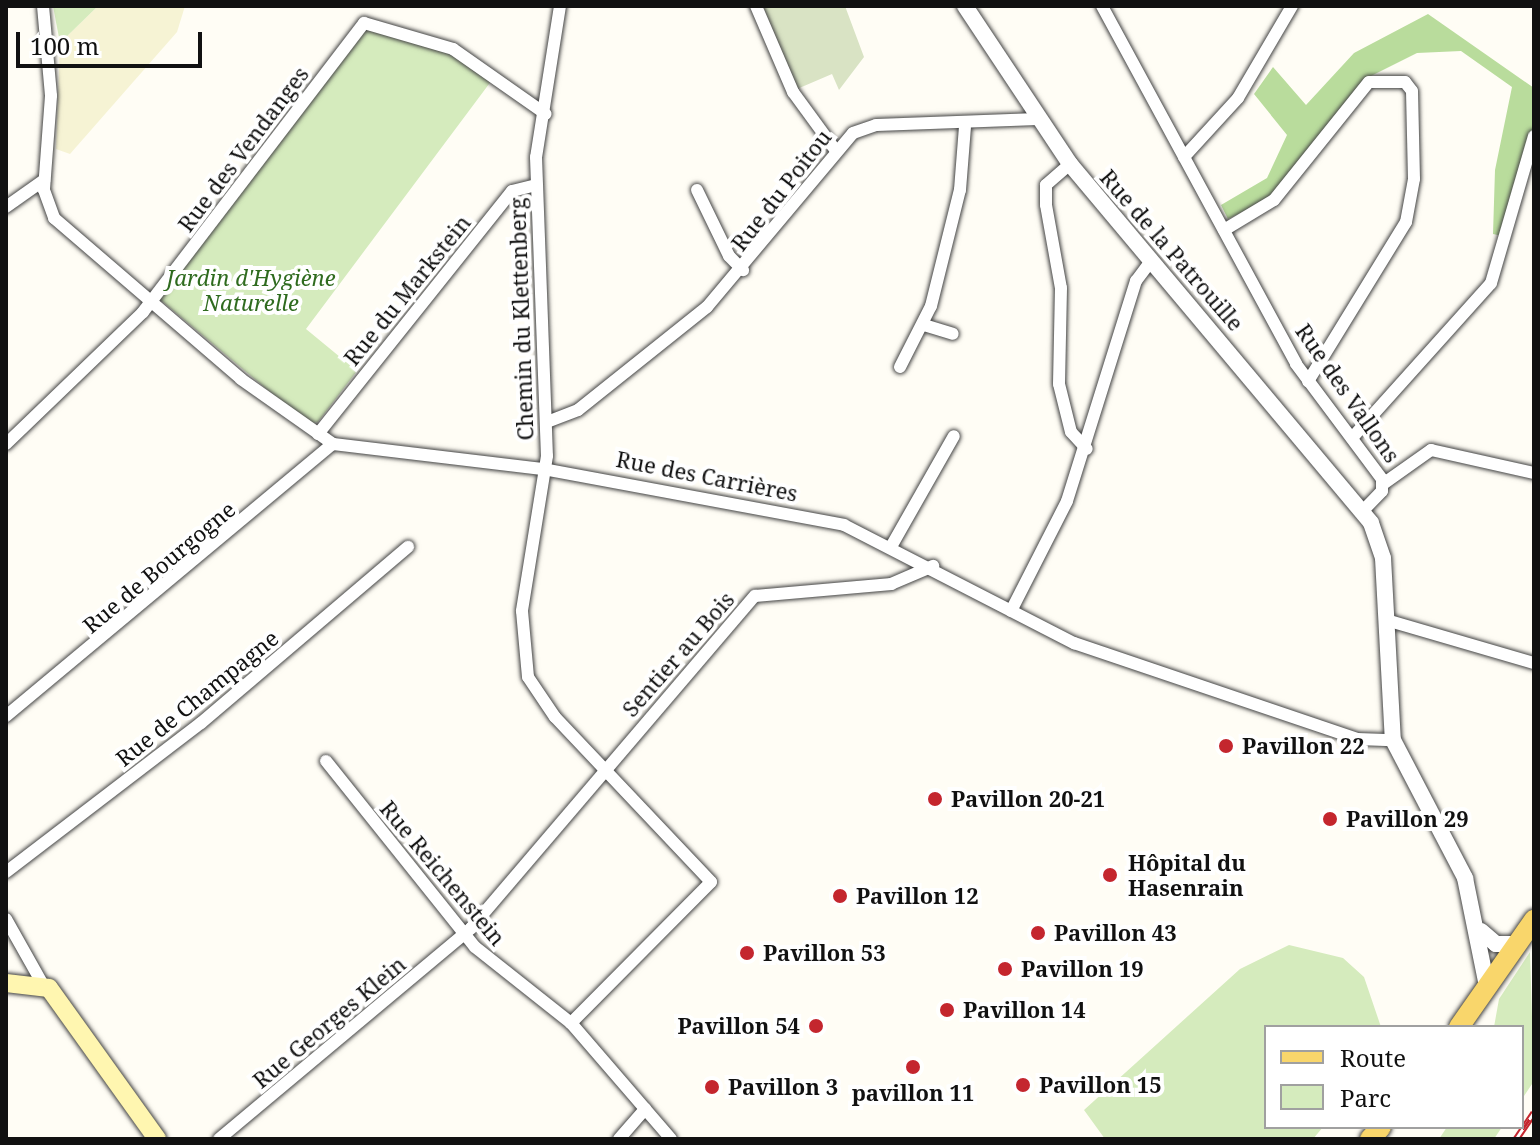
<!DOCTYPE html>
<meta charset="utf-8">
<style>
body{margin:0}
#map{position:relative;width:1540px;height:1145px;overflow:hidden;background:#fffdf5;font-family:"Noto Serif",serif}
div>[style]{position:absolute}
.farmland>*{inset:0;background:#f6f3d4}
.green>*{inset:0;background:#d5ebbd}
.forest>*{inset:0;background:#b9dc9c}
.cemetery>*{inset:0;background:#d9e3c4}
.roads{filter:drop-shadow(0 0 2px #444) drop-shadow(0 0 2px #444)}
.minor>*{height:12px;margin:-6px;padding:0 6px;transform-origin:6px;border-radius:6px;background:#fff}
.tertiary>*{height:16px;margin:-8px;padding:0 8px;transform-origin:8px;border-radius:8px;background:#fff}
.secondary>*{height:18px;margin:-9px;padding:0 9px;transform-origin:9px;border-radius:9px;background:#fff6b0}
.primary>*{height:20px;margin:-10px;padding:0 10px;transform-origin:10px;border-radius:10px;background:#f9d66b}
.rail>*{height:7px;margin-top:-3.5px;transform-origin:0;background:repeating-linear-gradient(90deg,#fff 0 12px,#c4262e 0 24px);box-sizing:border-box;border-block:2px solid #c4262e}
.dots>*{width:22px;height:22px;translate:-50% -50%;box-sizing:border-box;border:4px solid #fff;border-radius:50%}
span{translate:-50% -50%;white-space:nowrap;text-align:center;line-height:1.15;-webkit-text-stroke:8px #fff;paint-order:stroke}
.street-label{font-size:22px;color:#111}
.park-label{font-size:22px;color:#2f6b1f;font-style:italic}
.poi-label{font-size:22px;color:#111;font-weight:700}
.left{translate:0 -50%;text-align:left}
.right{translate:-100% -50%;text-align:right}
.frame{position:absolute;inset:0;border:8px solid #111;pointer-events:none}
.legend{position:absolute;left:1264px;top:1025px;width:260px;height:104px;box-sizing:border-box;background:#fff;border:2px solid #a0a0a0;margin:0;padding:10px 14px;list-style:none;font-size:24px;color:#111}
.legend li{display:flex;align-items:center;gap:16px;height:40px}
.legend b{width:40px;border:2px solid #a0a0a0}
.scale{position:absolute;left:16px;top:32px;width:186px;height:36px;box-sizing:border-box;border:4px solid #111;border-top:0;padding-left:10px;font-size:24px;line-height:28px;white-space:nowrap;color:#111;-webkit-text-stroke:6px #fff;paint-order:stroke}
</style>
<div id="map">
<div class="farmland">
<div style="clip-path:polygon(98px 6px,185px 6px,177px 32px,70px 154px,56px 149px,60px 43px)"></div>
</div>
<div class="green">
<div style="clip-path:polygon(53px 6px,98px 6px,60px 43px)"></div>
<div style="clip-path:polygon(366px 28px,441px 49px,492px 80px,306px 329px,357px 371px,318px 422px,308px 424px,157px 297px)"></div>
<div style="clip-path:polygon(1289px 945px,1343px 958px,1364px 977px,1381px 1027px,1266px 1027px,1266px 1127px,1323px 1127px,1313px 1139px,1105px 1139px,1084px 1110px,1240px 969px)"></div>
<div style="clip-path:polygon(1530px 952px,1534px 1081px,1522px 1099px,1522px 1027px,1494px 1027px,1499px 999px)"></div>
<div style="clip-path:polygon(1447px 1127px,1502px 1127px,1494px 1139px,1439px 1139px)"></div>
</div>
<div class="forest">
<div style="clip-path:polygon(1428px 14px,1534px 88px,1534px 126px,1502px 236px,1493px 234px,1495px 170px,1512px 87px,1461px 51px,1417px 53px,1363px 80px,1267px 200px,1228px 219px,1221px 205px,1267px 178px,1287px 135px,1254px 94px,1273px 67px,1306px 105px,1354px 53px)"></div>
</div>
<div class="cemetery">
<div style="clip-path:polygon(763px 6px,845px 6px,864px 57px,839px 90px,832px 74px,797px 89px)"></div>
</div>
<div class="roads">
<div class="minor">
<div style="left:43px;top:6px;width:90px;rotate:84.9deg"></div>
<div style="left:51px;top:96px;width:94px;rotate:94.3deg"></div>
<div style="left:44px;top:190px;width:30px;rotate:70deg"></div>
<div style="left:54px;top:218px;width:247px;rotate:40.7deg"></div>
<div style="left:241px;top:379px;width:113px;rotate:35.2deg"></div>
<div style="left:333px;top:444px;width:211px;rotate:6.8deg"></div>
<div style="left:543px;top:469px;width:306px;rotate:10.5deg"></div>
<div style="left:844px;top:525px;width:259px;rotate:27.2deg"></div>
<div style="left:1074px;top:643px;width:299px;rotate:18.7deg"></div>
<div style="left:1357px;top:739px;width:36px;rotate:2deg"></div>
<div style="left:560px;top:6px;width:153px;rotate:99deg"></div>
<div style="left:536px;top:157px;width:299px;rotate:87.9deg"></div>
<div style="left:547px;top:456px;width:157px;rotate:99.2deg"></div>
<div style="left:522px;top:611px;width:66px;rotate:84.8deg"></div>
<div style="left:528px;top:677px;width:48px;rotate:56deg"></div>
<div style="left:555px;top:717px;width:227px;rotate:46.6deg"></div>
<div style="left:711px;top:882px;width:199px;rotate:134.8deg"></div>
<div style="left:756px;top:6px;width:94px;rotate:66.7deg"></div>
<div style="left:793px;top:92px;width:69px;rotate:53.8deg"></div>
<div style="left:1102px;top:6px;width:407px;rotate:61.5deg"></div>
<div style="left:1296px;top:364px;width:144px;rotate:53.2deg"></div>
<div style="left:1382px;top:479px;width:12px;rotate:90deg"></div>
<div style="left:1382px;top:491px;width:28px;rotate:134deg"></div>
<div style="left:1184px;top:157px;width:80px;rotate:-47.5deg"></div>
<div style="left:1238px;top:98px;width:107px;rotate:-59.6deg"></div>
<div style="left:1070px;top:164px;width:32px;rotate:139deg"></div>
<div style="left:1046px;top:185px;width:20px;rotate:90deg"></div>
<div style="left:1046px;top:205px;width:84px;rotate:79.8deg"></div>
<div style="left:1061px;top:288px;width:96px;rotate:91.2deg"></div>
<div style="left:1059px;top:384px;width:49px;rotate:76deg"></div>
<div style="left:1071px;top:432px;width:23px;rotate:47deg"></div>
<div style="left:697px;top:190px;width:73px;rotate:64.1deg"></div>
<div style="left:729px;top:256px;width:20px;rotate:45deg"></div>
<div style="left:6px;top:207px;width:47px;rotate:-35.4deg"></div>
<div style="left:1224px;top:230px;width:58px;rotate:-31deg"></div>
<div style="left:1274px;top:200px;width:151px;rotate:-51.2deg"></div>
<div style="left:1369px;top:82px;width:36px"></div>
<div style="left:1405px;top:82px;width:11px;rotate:52deg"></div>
<div style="left:1412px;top:91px;width:88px;rotate:88.7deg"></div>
<div style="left:1414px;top:179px;width:44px;rotate:100.5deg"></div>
<div style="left:1406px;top:222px;width:187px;rotate:121.6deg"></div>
<div style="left:924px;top:325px;width:30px;rotate:17deg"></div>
<div style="left:900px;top:367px;width:68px;rotate:-63.1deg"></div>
<div style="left:931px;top:306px;width:120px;rotate:-76deg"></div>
<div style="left:960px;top:190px;width:63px;rotate:-85.5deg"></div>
<div style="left:547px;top:422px;width:33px;rotate:-21deg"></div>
<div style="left:578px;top:410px;width:165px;rotate:-38.6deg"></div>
<div style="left:707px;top:307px;width:227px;rotate:-50deg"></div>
<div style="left:853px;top:133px;width:24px;rotate:-19deg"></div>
<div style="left:876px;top:125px;width:162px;rotate:-2.1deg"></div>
<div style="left:318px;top:434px;width:311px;rotate:-51.4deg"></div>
<div style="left:512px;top:191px;width:25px;rotate:-14deg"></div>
<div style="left:1352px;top:438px;width:208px;rotate:-48.1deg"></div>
<div style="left:1491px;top:283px;width:153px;rotate:-73.7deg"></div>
<div style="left:6px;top:444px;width:190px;rotate:-43.9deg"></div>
<div style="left:143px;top:312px;width:364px;rotate:-52.6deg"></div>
<div style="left:364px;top:23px;width:93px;rotate:16.3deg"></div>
<div style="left:453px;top:49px;width:113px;rotate:35deg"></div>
<div style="left:1383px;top:484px;width:59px;rotate:-35.3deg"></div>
<div style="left:1431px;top:450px;width:106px;rotate:12.6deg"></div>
<div style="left:892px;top:545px;width:125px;rotate:-60.4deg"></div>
<div style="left:1011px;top:611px;width:123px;rotate:-63deg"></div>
<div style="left:1067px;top:501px;width:231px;rotate:-72.6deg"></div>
<div style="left:1136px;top:281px;width:26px;rotate:-53deg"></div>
<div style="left:1386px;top:620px;width:154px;rotate:16.2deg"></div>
<div style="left:6px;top:716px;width:425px;rotate:-39.8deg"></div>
<div style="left:326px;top:761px;width:238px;rotate:51.3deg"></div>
<div style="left:475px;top:947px;width:122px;rotate:38.4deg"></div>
<div style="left:571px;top:1023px;width:153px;rotate:49.2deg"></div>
<div style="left:6px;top:872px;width:245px;rotate:-37.4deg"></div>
<div style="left:201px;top:723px;width:272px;rotate:-40.4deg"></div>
<div style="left:6px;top:919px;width:73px;rotate:60.6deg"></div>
<div style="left:219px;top:1139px;width:329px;rotate:-39.9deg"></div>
<div style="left:471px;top:928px;width:437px;rotate:-49.5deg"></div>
<div style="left:755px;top:596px;width:137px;rotate:-5deg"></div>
<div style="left:891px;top:584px;width:46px;rotate:-23.2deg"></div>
<div style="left:619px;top:1139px;width:40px;rotate:-49deg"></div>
</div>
<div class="tertiary">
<div style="left:965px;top:6px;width:190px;rotate:56.4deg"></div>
<div style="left:1070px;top:164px;width:468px;rotate:50deg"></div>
<div style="left:1371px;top:523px;width:37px;rotate:71deg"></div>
<div style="left:1383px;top:558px;width:182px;rotate:86.9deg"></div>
<div style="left:1393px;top:740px;width:156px;rotate:62.4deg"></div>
<div style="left:1465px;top:878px;width:110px;rotate:78.5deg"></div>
<div style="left:1481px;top:931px;width:20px;rotate:41deg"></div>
<div style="left:1496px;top:944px;width:22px"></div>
</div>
<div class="secondary">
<div style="left:6px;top:983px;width:43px;rotate:6.6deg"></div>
<div style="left:49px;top:988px;width:186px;rotate:54.4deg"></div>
</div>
<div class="primary">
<div style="left:1459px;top:1027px;width:131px;rotate:-55deg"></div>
<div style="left:1370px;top:1139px;width:16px;rotate:-47deg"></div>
</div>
</div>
<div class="rail">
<div style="left:1516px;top:1139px;width:32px;rotate:-56deg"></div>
</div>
<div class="dots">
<div style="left:1226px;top:746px;background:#c4262e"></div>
<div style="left:935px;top:799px;background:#c4262e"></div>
<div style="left:1330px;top:819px;background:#c4262e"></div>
<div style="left:1110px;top:875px;background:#c4262e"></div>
<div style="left:840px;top:896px;background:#c4262e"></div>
<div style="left:1038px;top:933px;background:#c4262e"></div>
<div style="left:747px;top:953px;background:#c4262e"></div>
<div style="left:1005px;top:969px;background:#c4262e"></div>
<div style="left:947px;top:1010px;background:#c4262e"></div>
<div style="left:816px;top:1026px;background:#c4262e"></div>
<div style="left:913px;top:1067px;background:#c4262e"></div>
<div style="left:1023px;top:1085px;background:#c4262e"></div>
<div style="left:712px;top:1087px;background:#c4262e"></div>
</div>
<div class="street-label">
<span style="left:243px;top:149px;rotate:-53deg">Rue des Vendanges</span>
<span style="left:781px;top:190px;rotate:-52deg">Rue du Poitou</span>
<span style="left:1172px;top:250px;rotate:49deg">Rue de la Patrouille</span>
<span style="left:407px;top:290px;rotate:-51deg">Rue du Markstein</span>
<span style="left:521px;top:319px;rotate:-92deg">Chemin du Klettenberg</span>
<span style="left:1348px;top:393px;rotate:55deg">Rue des Vallons</span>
<span style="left:707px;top:476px;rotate:11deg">Rue des Carrières</span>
<span style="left:159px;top:567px;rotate:-40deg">Rue de Bourgogne</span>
<span style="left:678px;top:654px;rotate:-49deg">Sentier au Bois</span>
<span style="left:197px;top:698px;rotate:-39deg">Rue de Champagne</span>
<span style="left:443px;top:873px;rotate:50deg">Rue Reichenstein</span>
<span style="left:329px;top:1022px;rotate:-40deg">Rue Georges Klein</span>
</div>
<div class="park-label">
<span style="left:251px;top:290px">Jardin d'Hygiène<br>Naturelle</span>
</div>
<div class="poi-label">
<span class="left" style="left:1242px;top:746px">Pavillon 22</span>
<span class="left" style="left:951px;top:799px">Pavillon 20-21</span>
<span class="left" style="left:1346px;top:819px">Pavillon 29</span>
<span class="left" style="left:1128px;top:875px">Hôpital du<br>Hasenrain</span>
<span class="left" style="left:856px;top:896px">Pavillon 12</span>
<span class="left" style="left:1054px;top:933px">Pavillon 43</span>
<span class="left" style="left:763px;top:953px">Pavillon 53</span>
<span class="left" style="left:1021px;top:969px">Pavillon 19</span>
<span class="left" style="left:963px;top:1010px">Pavillon 14</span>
<span class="right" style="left:800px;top:1026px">Pavillon 54</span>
<span class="left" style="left:1039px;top:1085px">Pavillon 15</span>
<span class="left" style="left:728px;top:1087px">Pavillon 3</span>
<span style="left:913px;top:1093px">pavillon 11</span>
</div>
<div class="frame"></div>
<ul class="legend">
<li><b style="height:10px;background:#f9d66b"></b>Route</li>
<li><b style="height:22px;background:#d5ebbd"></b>Parc</li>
</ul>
<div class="scale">100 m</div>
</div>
